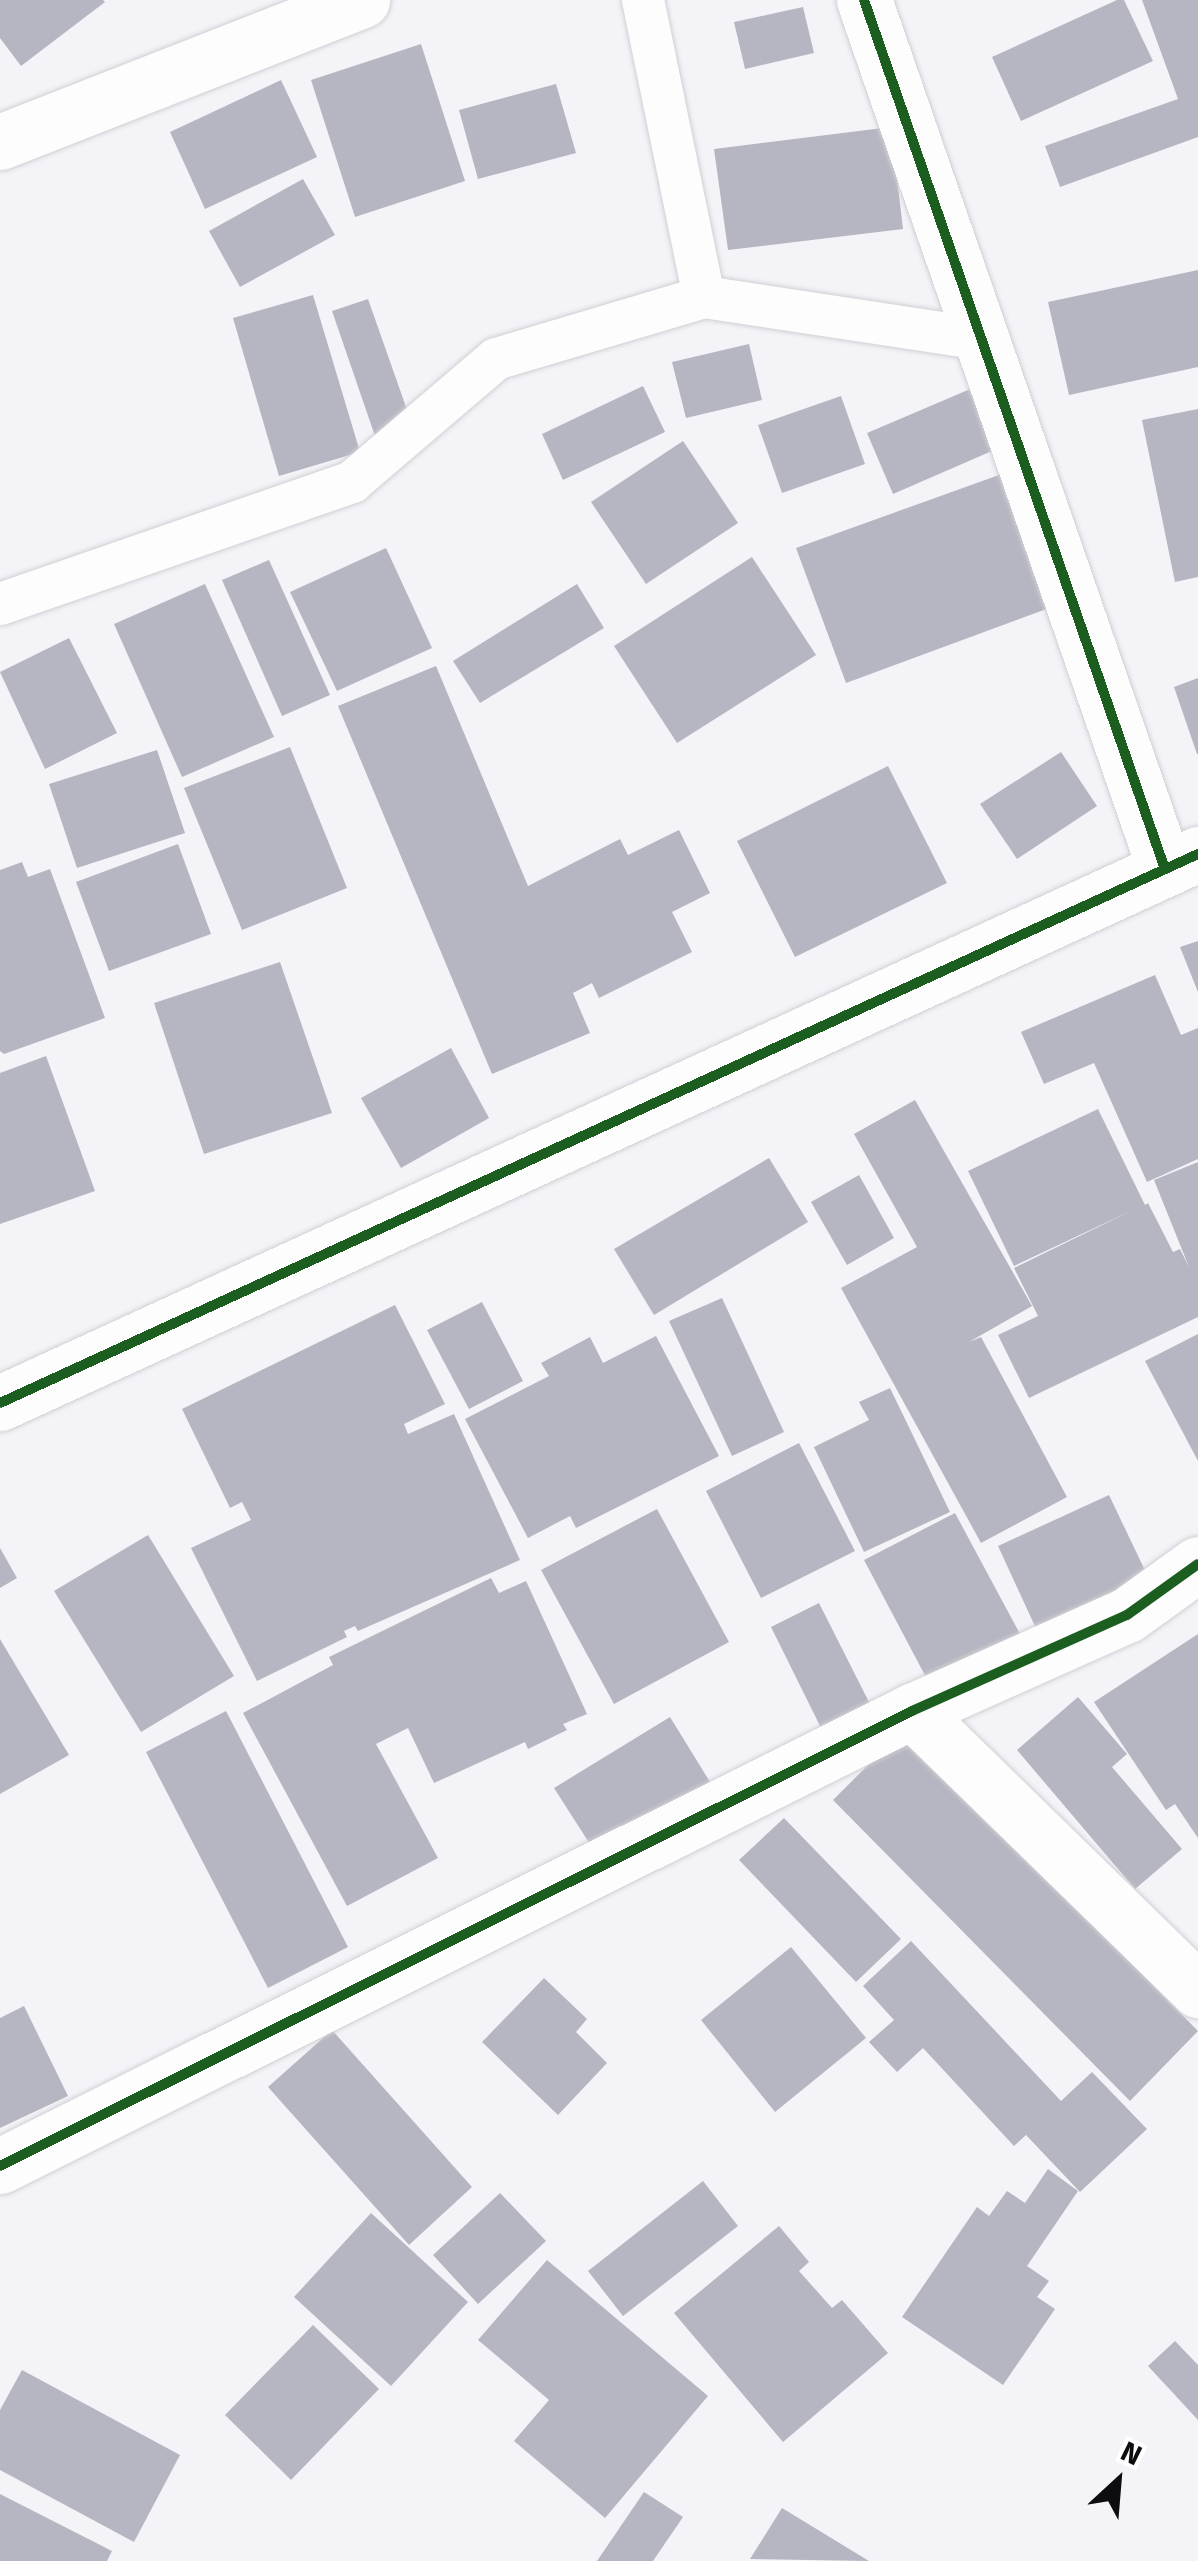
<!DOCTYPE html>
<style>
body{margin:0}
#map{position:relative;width:1198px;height:2561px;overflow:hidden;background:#f3f3f8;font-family:"Fira Sans",sans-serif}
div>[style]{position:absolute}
.building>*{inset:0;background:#b6b6c2}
.roads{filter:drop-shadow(0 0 2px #d0d0d4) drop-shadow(0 0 2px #d0d0d4)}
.service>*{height:42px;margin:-21px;padding:0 21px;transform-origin:21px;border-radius:21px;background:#fdfdfe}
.minor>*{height:55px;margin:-27.5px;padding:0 27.5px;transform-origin:27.5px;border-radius:27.5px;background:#fdfdfe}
.cycleway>*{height:10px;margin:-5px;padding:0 5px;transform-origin:5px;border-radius:5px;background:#1b5e20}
span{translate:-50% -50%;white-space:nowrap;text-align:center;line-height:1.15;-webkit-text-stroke:8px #fff;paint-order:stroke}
.north{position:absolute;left:1068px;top:2431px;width:100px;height:100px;-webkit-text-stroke:8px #fff;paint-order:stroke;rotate:26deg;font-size:28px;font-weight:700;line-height:40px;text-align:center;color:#0d0d0f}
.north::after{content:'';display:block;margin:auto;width:35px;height:45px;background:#0d0d0f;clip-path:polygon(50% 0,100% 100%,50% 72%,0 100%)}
</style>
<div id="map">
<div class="building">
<div style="clip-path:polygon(0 0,103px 0,105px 2px,21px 66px,0 38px)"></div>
<div style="clip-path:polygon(1117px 0,1124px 0,1153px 61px,1021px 121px,992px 57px)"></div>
<div style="clip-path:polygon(1142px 0,1198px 0,1198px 137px,1060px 187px,1045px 146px,1178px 99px)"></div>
<div style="clip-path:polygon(803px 7px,814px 53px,745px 69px,734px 22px)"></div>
<div style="clip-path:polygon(421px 44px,465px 181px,355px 217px,311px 80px)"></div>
<div style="clip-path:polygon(281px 80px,317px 157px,205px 209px,170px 132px)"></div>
<div style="clip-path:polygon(556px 84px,576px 153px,478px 179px,459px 110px)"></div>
<div style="clip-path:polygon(891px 127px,903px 229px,728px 250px,714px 149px)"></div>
<div style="clip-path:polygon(303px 179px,335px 235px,240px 287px,209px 231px)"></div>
<div style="clip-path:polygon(1198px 270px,1198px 367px,1069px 395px,1048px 302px)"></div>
<div style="clip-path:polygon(313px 295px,360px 452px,279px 476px,233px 318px)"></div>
<div style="clip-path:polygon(368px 299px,412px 424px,375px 436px,332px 311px)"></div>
<div style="clip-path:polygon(749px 344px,762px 400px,686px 418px,672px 362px)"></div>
<div style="clip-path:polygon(982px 384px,1008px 444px,893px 494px,867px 433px)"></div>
<div style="clip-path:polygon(643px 386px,665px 432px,563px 480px,542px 434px)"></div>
<div style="clip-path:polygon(841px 396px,865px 464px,782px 493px,758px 425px)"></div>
<div style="clip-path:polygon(1198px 409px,1198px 577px,1175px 582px,1142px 420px)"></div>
<div style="clip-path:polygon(683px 441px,738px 523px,646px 584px,591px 502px)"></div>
<div style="clip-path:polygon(1010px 471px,1060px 604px,846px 683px,796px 548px)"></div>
<div style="clip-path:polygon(386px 548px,432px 648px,337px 691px,290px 592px)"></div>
<div style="clip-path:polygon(752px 557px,816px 655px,677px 743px,614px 646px)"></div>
<div style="clip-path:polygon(269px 560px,330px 695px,282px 716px,222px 580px)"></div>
<div style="clip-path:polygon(205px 584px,274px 737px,182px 777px,114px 624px)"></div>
<div style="clip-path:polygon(577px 584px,604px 628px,480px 703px,453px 661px)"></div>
<div style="clip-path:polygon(69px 638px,117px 733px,45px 769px,0 672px)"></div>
<div style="clip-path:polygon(436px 666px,528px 886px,620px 839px,628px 855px,679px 830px,710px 893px,672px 912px,692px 952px,599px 998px,592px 983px,573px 993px,590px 1033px,492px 1074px,338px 706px)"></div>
<div style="clip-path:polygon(1198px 678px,1198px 754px,1197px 754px,1174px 687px)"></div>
<div style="clip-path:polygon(290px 747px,347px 888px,242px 930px,184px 788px)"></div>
<div style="clip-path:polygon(157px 750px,185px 833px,77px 868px,49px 784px)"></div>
<div style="clip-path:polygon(1061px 752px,1097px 806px,1017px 859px,980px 804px)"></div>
<div style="clip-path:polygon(888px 766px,947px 883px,795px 957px,737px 841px)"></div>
<div style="clip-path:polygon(178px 844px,211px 934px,109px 971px,76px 882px)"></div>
<div style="clip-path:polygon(22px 862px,28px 877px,50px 869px,105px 1018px,4px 1054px,0 1051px,0 870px)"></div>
<div style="clip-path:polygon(1198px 941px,1198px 992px,1180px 947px)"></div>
<div style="clip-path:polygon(280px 962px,332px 1113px,204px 1154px,154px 1003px)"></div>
<div style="clip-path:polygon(1155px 975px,1181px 1035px,1198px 1028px,1198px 1159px,1147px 1182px,1094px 1063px,1044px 1084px,1021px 1032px)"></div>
<div style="clip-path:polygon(451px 1048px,489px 1118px,401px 1168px,361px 1098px)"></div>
<div style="clip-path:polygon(46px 1056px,95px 1191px,0 1224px,0 1073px)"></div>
<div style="clip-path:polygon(915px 1100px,1032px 1306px,969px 1342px,981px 1337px,1067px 1497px,981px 1543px,841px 1288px,917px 1247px,854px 1134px)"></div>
<div style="clip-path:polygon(1098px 1109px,1145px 1205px,1148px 1203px,1173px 1252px,1180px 1249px,1189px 1267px,1154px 1180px,1198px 1162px,1198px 1317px,1029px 1398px,998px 1335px,1038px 1316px,1014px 1268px,1135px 1209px,1014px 1266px,968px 1171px)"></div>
<div style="clip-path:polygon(769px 1158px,808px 1222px,654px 1315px,614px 1249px)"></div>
<div style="clip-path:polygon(859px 1175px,894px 1238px,847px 1265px,811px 1202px)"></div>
<div style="clip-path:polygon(722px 1298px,784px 1432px,732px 1456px,669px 1321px)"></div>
<div style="clip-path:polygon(482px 1302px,523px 1381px,469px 1409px,427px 1330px)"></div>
<div style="clip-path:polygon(395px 1305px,445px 1404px,404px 1424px,408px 1434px,454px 1414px,520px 1560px,358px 1631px,355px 1626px,344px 1631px,347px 1637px,257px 1681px,191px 1548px,251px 1520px,242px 1502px,230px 1508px,182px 1409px)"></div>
<div style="clip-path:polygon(1198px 1334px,1198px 1461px,1145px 1361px)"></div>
<div style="clip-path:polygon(656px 1336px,719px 1456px,576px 1528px,570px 1516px,528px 1538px,465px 1419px,549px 1376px,541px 1363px,590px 1337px,603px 1363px)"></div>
<div style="clip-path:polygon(890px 1388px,950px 1512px,864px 1552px,814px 1447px,869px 1420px,859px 1402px)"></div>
<div style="clip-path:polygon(799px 1443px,855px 1551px,761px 1598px,706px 1491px)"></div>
<div style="clip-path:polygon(1109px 1495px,1151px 1583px,1039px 1635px,998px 1546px)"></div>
<div style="clip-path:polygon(657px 1509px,729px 1642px,614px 1704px,541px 1570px)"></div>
<div style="clip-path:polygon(955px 1513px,1020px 1634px,929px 1683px,864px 1560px)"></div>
<div style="clip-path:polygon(148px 1535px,234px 1676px,141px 1732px,54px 1591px)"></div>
<div style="clip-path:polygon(0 1548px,17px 1578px,0 1588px)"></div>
<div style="clip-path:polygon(491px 1578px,499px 1593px,526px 1581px,587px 1714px,563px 1724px,567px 1730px,528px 1749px,525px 1742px,434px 1783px,408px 1728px,376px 1744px,438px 1858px,347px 1906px,243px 1713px,333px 1665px,329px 1657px)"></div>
<div style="clip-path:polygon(819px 1603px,876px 1716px,827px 1740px,771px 1627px)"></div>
<div style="clip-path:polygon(1198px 1634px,1198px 1838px,1175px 1804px,1166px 1810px,1094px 1702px)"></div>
<div style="clip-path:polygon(0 1639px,69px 1755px,0 1794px)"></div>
<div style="clip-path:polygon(1078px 1697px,1127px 1754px,1112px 1767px,1182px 1849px,1135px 1889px,1017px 1750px)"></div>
<div style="clip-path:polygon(226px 1711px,348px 1947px,268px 1988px,146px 1752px)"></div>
<div style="clip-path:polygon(670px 1717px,710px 1782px,595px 1852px,554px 1788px)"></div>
<div style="clip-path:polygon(902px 1731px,1198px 2031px,1130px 2101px,833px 1800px)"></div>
<div style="clip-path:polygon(784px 1818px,901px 1939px,856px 1982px,739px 1860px)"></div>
<div style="clip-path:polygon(911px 1941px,1061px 2101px,1092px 2072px,1147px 2129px,1080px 2192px,1026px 2135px,1014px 2146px,923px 2048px,897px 2072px,869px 2042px,894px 2020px,863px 1986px)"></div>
<div style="clip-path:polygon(791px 1947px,866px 2038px,775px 2112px,701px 2020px)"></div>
<div style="clip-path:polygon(544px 1978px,587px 2019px,576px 2032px,607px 2063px,558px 2115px,482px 2042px)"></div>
<div style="clip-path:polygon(24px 2006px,68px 2096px,0 2128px,0 2018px)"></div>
<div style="clip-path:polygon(332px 2030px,472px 2187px,409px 2245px,268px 2087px)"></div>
<div style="clip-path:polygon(1048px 2169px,1078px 2191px,1027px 2266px,1049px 2281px,1037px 2297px,1055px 2309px,1003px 2385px,902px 2317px,977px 2207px,989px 2216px,1007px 2191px,1025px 2203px)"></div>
<div style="clip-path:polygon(703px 2181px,738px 2226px,623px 2316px,588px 2271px)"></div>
<div style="clip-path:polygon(500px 2193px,546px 2241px,478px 2304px,433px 2255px)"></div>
<div style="clip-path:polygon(371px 2213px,468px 2302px,391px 2386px,294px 2297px)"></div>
<div style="clip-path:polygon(779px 2226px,809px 2262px,799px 2271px,832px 2308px,842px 2300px,888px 2353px,783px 2442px,674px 2313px)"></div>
<div style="clip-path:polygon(547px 2260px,708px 2396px,605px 2518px,514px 2441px,549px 2400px,478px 2340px)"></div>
<div style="clip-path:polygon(313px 2325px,379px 2389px,291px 2480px,225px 2415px)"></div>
<div style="clip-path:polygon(1175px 2341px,1198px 2365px,1198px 2420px,1148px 2366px)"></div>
<div style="clip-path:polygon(22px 2370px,180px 2455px,134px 2542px,0 2470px,0 2410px)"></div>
<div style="clip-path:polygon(644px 2492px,683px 2517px,653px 2561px,597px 2561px)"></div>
<div style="clip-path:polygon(0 2494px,112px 2551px,107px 2561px,0 2561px)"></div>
<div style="clip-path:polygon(782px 2508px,869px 2561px,750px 2559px)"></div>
</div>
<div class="roads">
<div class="service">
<div style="left:643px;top:0;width:303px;rotate:78.4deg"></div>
<div style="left:0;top:604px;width:373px;rotate:-19.1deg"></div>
<div style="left:352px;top:482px;width:189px;rotate:-40.5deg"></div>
<div style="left:496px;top:359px;width:217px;rotate:-16.6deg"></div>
<div style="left:704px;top:297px;width:281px;rotate:8.6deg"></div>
</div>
<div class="minor">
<div style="left:864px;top:0;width:920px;rotate:70.9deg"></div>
<div style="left:0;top:142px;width:389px;rotate:-21.4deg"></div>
<div style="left:0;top:1403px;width:1318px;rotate:-24.62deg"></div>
<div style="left:912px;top:1711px;width:400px;rotate:44.3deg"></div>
<div style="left:0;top:2166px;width:1019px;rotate:-26.51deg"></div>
<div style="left:912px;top:1711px;width:235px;rotate:-24.1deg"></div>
<div style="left:1127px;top:1615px;width:87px;rotate:-35.7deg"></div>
</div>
</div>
<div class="cycleway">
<div style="left:864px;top:0;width:920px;rotate:70.9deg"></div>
<div style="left:0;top:1403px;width:1318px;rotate:-24.62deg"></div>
<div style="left:0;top:2166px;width:1019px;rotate:-26.51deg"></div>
<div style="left:912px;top:1711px;width:235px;rotate:-24.1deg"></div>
<div style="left:1127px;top:1615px;width:87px;rotate:-35.7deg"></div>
</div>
<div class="north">N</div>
</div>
